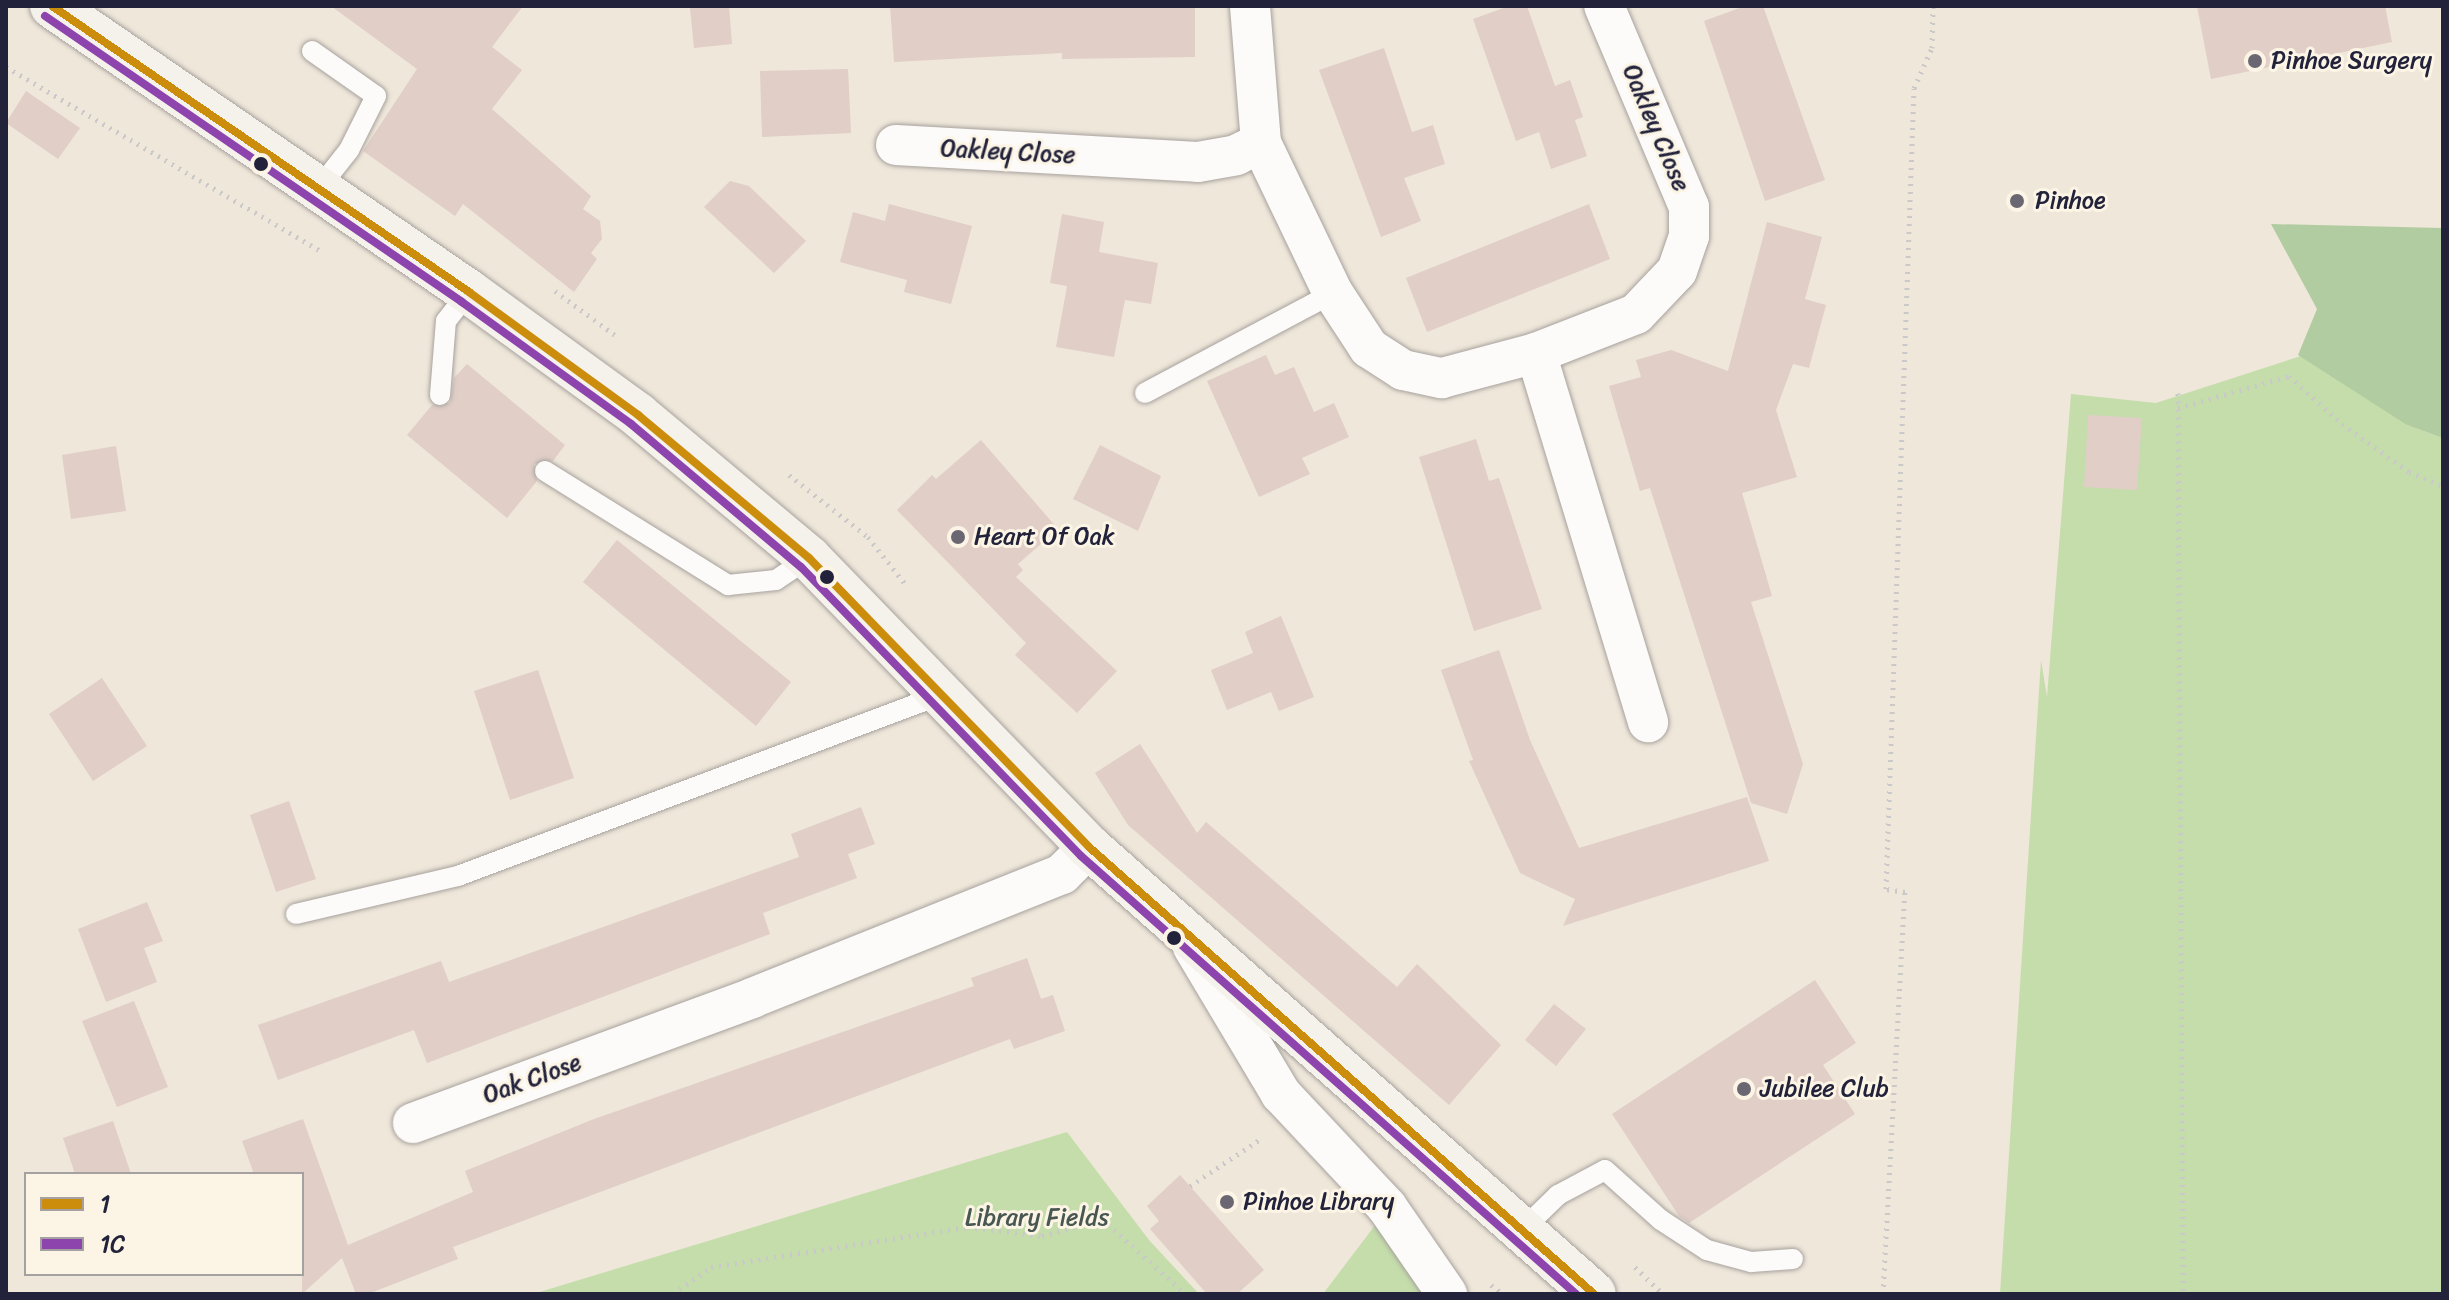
<!DOCTYPE html>
<style>
body{margin:0}
#map{position:relative;width:2449px;height:1300px;overflow:hidden;background:#efe7da;font-family:Sriracha,sans-serif}
div>[style]{position:absolute}
.green>*{inset:0;background:#c4ddab}
.forest>*{inset:0;background:#b2cca1}
.building>*{inset:0;background:#e0cec7}
.path>*{height:5px;margin-top:-2.5px;transform-origin:0;background:repeating-linear-gradient(90deg,#cac8c8 0 2px,transparent 0 8px)}
.roads{filter:drop-shadow(0 0 2px #a7a29e) drop-shadow(0 0 2px #a7a29e)}
.lane>*{height:20px;margin:-10px;padding:0 10px;transform-origin:10px;border-radius:10px;background:#fdfbf9}
.street>*{height:40px;margin:-20px;padding:0 20px;transform-origin:20px;border-radius:20px;background:#fdfbf9}
.secondary>*{height:44px;margin:-22px;padding:0 22px;transform-origin:22px;border-radius:22px;background:#f5f1eb}
.bus-1>*{height:8px;margin:-4px;padding:0 4px;transform-origin:4px;border-radius:4px;background:#cc8c0c}
.bus-2>*{height:8px;margin:-4px;padding:0 4px;transform-origin:4px;border-radius:4px;background:#8e44ad}
.dots>*{width:22px;height:22px;translate:-50% -50%;box-sizing:border-box;border:4px solid #fcf5e5;border-radius:50%}
span{translate:-50% -50%;white-space:nowrap;text-align:center;line-height:1.15;-webkit-text-stroke:6px #fcf5e5;paint-order:stroke}
.poi-label{font-size:24px;color:#22223b}
.left{translate:0 -50%;text-align:left}
.street-label{font-size:24px;color:#22223b}
.park-label{font-size:24px;color:#485751}
.frame{position:absolute;inset:0;border:8px solid #22223b;pointer-events:none}
.legend{position:absolute;left:24px;top:1172px;width:280px;height:104px;box-sizing:border-box;background:#fcf5e5;border:2px solid #a5a1a1;margin:0;padding:10px 14px;list-style:none;font-size:24px;color:#22223b}
.legend li{display:flex;align-items:center;gap:16px;height:40px}
.legend b{width:40px;border:2px solid #a5a1a1}
</style>
<div id="map">
<div class="green">
<div style="clip-path:polygon(2338px 344px,2407px 425px,2443px 438px,2443px 1294px,2000px 1294px,2041px 660px,2047px 697px,2071px 394px,2156px 403px)"></div>
<div style="clip-path:polygon(1067px 1132px,1149px 1240px,1199px 1294px,533px 1294px)"></div>
<div style="clip-path:polygon(1382px 1216px,1435px 1294px,1323px 1294px)"></div>
</div>
<div class="forest">
<div style="clip-path:polygon(2271px 224px,2443px 228px,2443px 438px,2407px 425px,2298px 355px,2317px 309px)"></div>
</div>
<div class="building">
<div style="clip-path:polygon(331px 6px,523px 6px,492px 47px,522px 70px,492px 109px,591px 196px,583px 209px,600px 221px,602px 239px,591px 253px,597px 259px,574px 292px,463px 204px,455px 216px,363px 151px,417px 69px)"></div>
<div style="clip-path:polygon(729px 6px,732px 44px,694px 48px,690px 8px)"></div>
<div style="clip-path:polygon(890px 6px,1195px 6px,1195px 57px,1062px 59px,1062px 53px,894px 62px)"></div>
<div style="clip-path:polygon(1509px 6px,1527px 6px,1555px 86px,1570px 80px,1583px 117px,1575px 120px,1587px 156px,1551px 169px,1539px 132px,1516px 141px,1473px 19px)"></div>
<div style="clip-path:polygon(1745px 6px,1763px 6px,1825px 180px,1765px 201px,1704px 21px)"></div>
<div style="clip-path:polygon(2197px 6px,2385px 6px,2392px 42px,2211px 79px)"></div>
<div style="clip-path:polygon(1384px 48px,1412px 132px,1433px 125px,1445px 164px,1404px 178px,1421px 221px,1381px 237px,1319px 70px)"></div>
<div style="clip-path:polygon(848px 69px,851px 133px,762px 137px,760px 71px)"></div>
<div style="clip-path:polygon(26px 91px,80px 128px,58px 159px,6px 123px)"></div>
<div style="clip-path:polygon(730px 181px,749px 186px,806px 241px,774px 273px,704px 207px)"></div>
<div style="clip-path:polygon(889px 204px,972px 226px,951px 304px,904px 292px,907px 280px,840px 262px,853px 212px,885px 221px)"></div>
<div style="clip-path:polygon(1589px 204px,1610px 259px,1427px 332px,1406px 278px)"></div>
<div style="clip-path:polygon(1062px 214px,1104px 222px,1099px 252px,1158px 263px,1151px 304px,1125px 300px,1114px 357px,1056px 347px,1067px 286px,1050px 283px)"></div>
<div style="clip-path:polygon(1767px 222px,1822px 237px,1805px 299px,1826px 305px,1809px 368px,1793px 364px,1776px 410px,1797px 477px,1742px 493px,1772px 596px,1751px 602px,1803px 764px,1787px 814px,1751px 803px,1650px 488px,1640px 491px,1609px 386px,1641px 377px,1636px 360px,1671px 350px,1728px 371px)"></div>
<div style="clip-path:polygon(1266px 355px,1275px 375px,1294px 367px,1314px 412px,1334px 403px,1349px 437px,1302px 458px,1310px 474px,1259px 497px,1207px 381px)"></div>
<div style="clip-path:polygon(467px 364px,565px 445px,553px 461px,534px 464px,537px 481px,507px 518px,407px 435px,432px 405px,450px 403px,454px 378px)"></div>
<div style="clip-path:polygon(2088px 415px,2142px 418px,2137px 490px,2084px 487px)"></div>
<div style="clip-path:polygon(1476px 439px,1489px 481px,1499px 478px,1542px 609px,1474px 631px,1419px 457px)"></div>
<div style="clip-path:polygon(981px 440px,1058px 529px,1018px 564px,1023px 570px,1016px 577px,1117px 671px,1077px 713px,1015px 655px,1026px 643px,897px 510px,932px 475px,936px 479px)"></div>
<div style="clip-path:polygon(1100px 445px,1161px 476px,1138px 531px,1073px 499px)"></div>
<div style="clip-path:polygon(116px 446px,126px 511px,71px 519px,62px 455px)"></div>
<div style="clip-path:polygon(617px 540px,791px 682px,756px 726px,583px 582px)"></div>
<div style="clip-path:polygon(1281px 616px,1314px 697px,1279px 711px,1271px 692px,1227px 710px,1211px 670px,1253px 653px,1245px 632px)"></div>
<div style="clip-path:polygon(1499px 650px,1530px 740px,1579px 848px,1747px 797px,1769px 861px,1563px 926px,1575px 899px,1520px 873px,1469px 761px,1473px 760px,1441px 670px)"></div>
<div style="clip-path:polygon(538px 670px,574px 778px,510px 800px,474px 691px)"></div>
<div style="clip-path:polygon(102px 678px,147px 746px,93px 781px,49px 714px)"></div>
<div style="clip-path:polygon(1140px 744px,1197px 833px,1206px 822px,1397px 987px,1417px 964px,1501px 1045px,1449px 1105px,1128px 825px,1095px 773px)"></div>
<div style="clip-path:polygon(289px 801px,316px 879px,276px 892px,250px 815px)"></div>
<div style="clip-path:polygon(861px 807px,875px 844px,848px 854px,857px 878px,763px 913px,770px 934px,427px 1063px,414px 1030px,278px 1080px,258px 1025px,441px 961px,449px 982px,799px 857px,791px 834px)"></div>
<div style="clip-path:polygon(147px 902px,163px 941px,144px 948px,157px 982px,106px 1002px,78px 929px)"></div>
<div style="clip-path:polygon(1027px 958px,1041px 999px,1053px 995px,1065px 1031px,1014px 1049px,1010px 1039px,453px 1247px,458px 1259px,368px 1294px,356px 1294px,342px 1258px,302px 1294px,302px 1174px,254px 1174px,242px 1141px,303px 1119px,348px 1245px,473px 1192px,465px 1171px,594px 1119px,974px 986px,971px 978px)"></div>
<div style="clip-path:polygon(1815px 980px,1856px 1043px,1823px 1065px,1855px 1114px,1689px 1223px,1679px 1216px,1612px 1114px)"></div>
<div style="clip-path:polygon(134px 1001px,168px 1087px,117px 1107px,82px 1021px)"></div>
<div style="clip-path:polygon(1554px 1004px,1586px 1029px,1556px 1066px,1525px 1040px)"></div>
<div style="clip-path:polygon(113px 1121px,131px 1174px,75px 1174px,63px 1138px)"></div>
<div style="clip-path:polygon(1180px 1175px,1264px 1270px,1237px 1294px,1207px 1294px,1150px 1229px,1159px 1221px,1147px 1206px)"></div>
</div>
<div class="path">
<div style="left:6px;top:67px;width:363px;rotate:30.3deg"></div>
<div style="left:555px;top:291px;width:74px;rotate:36.3deg"></div>
<div style="left:2178px;top:393px;width:901px;rotate:89.68deg"></div>
<div style="left:2178px;top:408px;width:116px;rotate:-16.1deg"></div>
<div style="left:2289px;top:376px;width:72px;rotate:42.2deg"></div>
<div style="left:2342px;top:424px;width:82px;rotate:35.6deg"></div>
<div style="left:2409px;top:472px;width:37px;rotate:22deg"></div>
<div style="left:789px;top:475px;width:100px;rotate:38.1deg"></div>
<div style="left:868px;top:537px;width:61px;rotate:51.6deg"></div>
<div style="left:1190px;top:1186px;width:87px;rotate:-33.7deg"></div>
<div style="left:1635px;top:1267px;width:39px;rotate:44deg"></div>
<div style="left:1491px;top:1285px;width:15px;rotate:37deg"></div>
<div style="left:673px;top:1294px;width:47px;rotate:-35.4deg"></div>
<div style="left:711px;top:1267px;width:259px;rotate:-8.9deg"></div>
<div style="left:967px;top:1227px;width:76px;rotate:6.8deg"></div>
<div style="left:1042px;top:1236px;width:62px;rotate:-15.8deg"></div>
<div style="left:1102px;top:1219px;width:113px;rotate:41.8deg"></div>
<div style="left:1883px;top:1294px;width:403px;rotate:-86.9deg"></div>
<div style="left:1905px;top:892px;width:19px;rotate:-171deg"></div>
<div style="left:1886px;top:889px;width:801px;rotate:-88deg"></div>
<div style="left:1914px;top:88px;width:44px;rotate:-65.8deg"></div>
<div style="left:1932px;top:48px;width:42px;rotate:-88.6deg"></div>
</div>
<div class="roads">
<div class="lane">
<div style="left:312px;top:51px;width:78px;rotate:35.1deg"></div>
<div style="left:376px;top:96px;width:60px;rotate:116.6deg"></div>
<div style="left:349px;top:150px;width:48px;rotate:128.3deg"></div>
<div style="left:1145px;top:393px;width:213px;rotate:-28deg"></div>
<div style="left:440px;top:395px;width:74px;rotate:-85.4deg"></div>
<div style="left:446px;top:321px;width:37px;rotate:-52deg"></div>
<div style="left:545px;top:471px;width:216px;rotate:31.9deg"></div>
<div style="left:728px;top:585px;width:48px;rotate:-5.9deg"></div>
<div style="left:776px;top:580px;width:40px;rotate:-34deg"></div>
<div style="left:296px;top:914px;width:166px;rotate:-13.2deg"></div>
<div style="left:458px;top:876px;width:518px;rotate:-20.57deg"></div>
<div style="left:1521px;top:1231px;width:52px;rotate:-44.2deg"></div>
<div style="left:1558px;top:1195px;width:53px;rotate:-28deg"></div>
<div style="left:1605px;top:1170px;width:75px;rotate:41.8deg"></div>
<div style="left:1661px;top:1220px;width:55px;rotate:33.1deg"></div>
<div style="left:1707px;top:1250px;width:46px;rotate:15.3deg"></div>
<div style="left:1751px;top:1262px;width:42px;rotate:-4.1deg"></div>
</div>
<div class="street">
<div style="left:1250px;top:6px;width:137px;rotate:85.4deg"></div>
<div style="left:1261px;top:143px;width:166px;rotate:64.4deg"></div>
<div style="left:1333px;top:293px;width:66px;rotate:56.8deg"></div>
<div style="left:1369px;top:348px;width:40px;rotate:32.9deg"></div>
<div style="left:1403px;top:370px;width:40px;rotate:12deg"></div>
<div style="left:1442px;top:378px;width:97px;rotate:-14.9deg"></div>
<div style="left:1536px;top:353px;width:386px;rotate:73.1deg"></div>
<div style="left:896px;top:145px;width:302px;rotate:3.2deg"></div>
<div style="left:1198px;top:162px;width:39px;rotate:-10deg"></div>
<div style="left:1236px;top:155px;width:28px;rotate:-26deg"></div>
<div style="left:1536px;top:353px;width:107px;rotate:-21.3deg"></div>
<div style="left:1636px;top:314px;width:59px;rotate:-46.4deg"></div>
<div style="left:1677px;top:271px;width:37px;rotate:-71deg"></div>
<div style="left:1689px;top:236px;width:29px;rotate:-90deg"></div>
<div style="left:1689px;top:207px;width:218px;rotate:-112.9deg"></div>
<div style="left:1193px;top:947px;width:171px;rotate:59.1deg"></div>
<div style="left:1281px;top:1094px;width:155px;rotate:46.8deg"></div>
<div style="left:1387px;top:1207px;width:106px;rotate:55.4deg"></div>
<div style="left:413px;top:1123px;width:361px;rotate:-20.2deg"></div>
<div style="left:752px;top:998px;width:334px;rotate:-21.8deg"></div>
<div style="left:1062px;top:874px;width:38px;rotate:-45deg"></div>
</div>
<div class="secondary">
<div style="left:52px;top:6px;width:506px;rotate:34.44deg"></div>
<div style="left:469px;top:292px;width:209px;rotate:36deg"></div>
<div style="left:638px;top:415px;width:223px;rotate:39.9deg"></div>
<div style="left:809px;top:558px;width:402px;rotate:45.9deg"></div>
<div style="left:1089px;top:847px;width:674px;rotate:41.51deg"></div>
</div>
</div>
<div class="bus-1">
<div style="left:52px;top:6px;width:506px;rotate:34.44deg"></div>
<div style="left:469px;top:292px;width:209px;rotate:36deg"></div>
<div style="left:638px;top:415px;width:223px;rotate:39.9deg"></div>
<div style="left:809px;top:558px;width:402px;rotate:45.9deg"></div>
<div style="left:1089px;top:847px;width:674px;rotate:41.51deg"></div>
</div>
<div class="bus-2">
<div style="left:45px;top:16px;width:506px;rotate:34.44deg"></div>
<div style="left:462px;top:302px;width:208px;rotate:35.8deg"></div>
<div style="left:631px;top:424px;width:222px;rotate:40.1deg"></div>
<div style="left:801px;top:567px;width:402px;rotate:45.9deg"></div>
<div style="left:1081px;top:856px;width:661px;rotate:41.5deg"></div>
</div>
<div class="dots">
<div style="left:2255px;top:61px;background:#6a6773"></div>
<div style="left:261px;top:164px;background:#22223b"></div>
<div style="left:2017px;top:201px;background:#6a6773"></div>
<div style="left:958px;top:537px;background:#6a6773"></div>
<div style="left:827px;top:577px;background:#22223b"></div>
<div style="left:1174px;top:938px;background:#22223b"></div>
<div style="left:1744px;top:1089px;background:#6a6773"></div>
<div style="left:1227px;top:1202px;background:#6a6773"></div>
</div>
<div class="poi-label">
<span class="left" style="left:2271px;top:61px">Pinhoe Surgery</span>
<span class="left" style="left:2035px;top:201px">Pinhoe</span>
<span class="left" style="left:974px;top:537px">Heart Of Oak</span>
<span class="left" style="left:1760px;top:1089px">Jubilee Club</span>
<span class="left" style="left:1243px;top:1202px">Pinhoe Library</span>
</div>
<div class="street-label">
<span style="left:1656px;top:128px;rotate:67deg">Oakley Close</span>
<span style="left:1008px;top:152px;rotate:3deg">Oakley Close</span>
<span style="left:532px;top:1079px;rotate:-20deg">Oak Close</span>
</div>
<div class="park-label">
<span style="left:1037px;top:1218px">Library Fields</span>
</div>
<div class="frame"></div>
<ul class="legend">
<li><b style="height:10px;background:#cc8c0c"></b>1</li>
<li><b style="height:10px;background:#8e44ad"></b>1C</li>
</ul>
</div>
